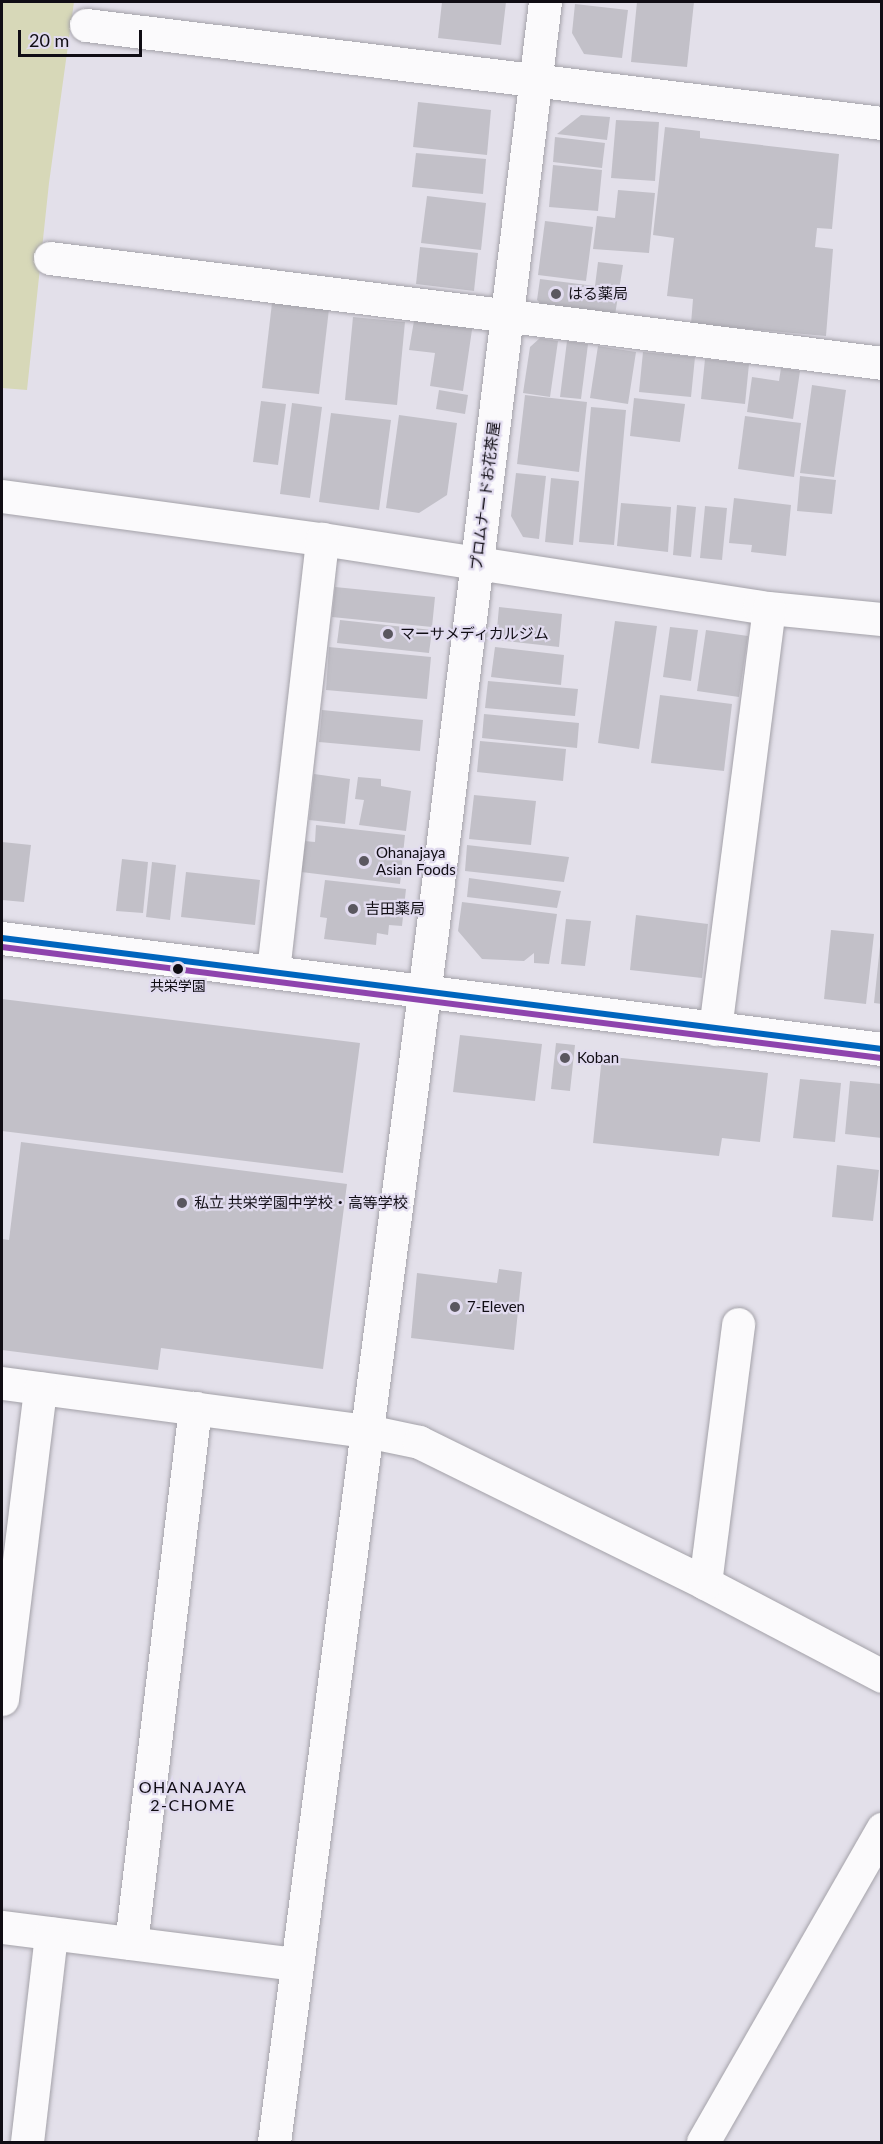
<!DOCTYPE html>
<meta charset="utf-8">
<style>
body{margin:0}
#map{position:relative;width:883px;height:2144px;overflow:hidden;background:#e3e0ea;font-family:Lato,"Noto Sans JP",sans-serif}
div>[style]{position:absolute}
.green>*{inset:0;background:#d7d8b8}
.building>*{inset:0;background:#c2c0c8}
.roads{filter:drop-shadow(0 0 2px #a4a2a9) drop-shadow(0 0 2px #a4a2a9)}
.minor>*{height:33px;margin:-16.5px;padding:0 16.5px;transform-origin:16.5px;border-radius:16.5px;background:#fbfafc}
.bus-1>*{height:6px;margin:-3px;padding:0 3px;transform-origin:3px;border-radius:3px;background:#0065bd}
.bus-2>*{height:6px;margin:-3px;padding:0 3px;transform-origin:3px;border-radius:3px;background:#8e44ad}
.dots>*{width:16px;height:16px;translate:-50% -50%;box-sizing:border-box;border:3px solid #e1dbef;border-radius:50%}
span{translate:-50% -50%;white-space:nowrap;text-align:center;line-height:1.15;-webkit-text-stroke:4.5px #e1dbef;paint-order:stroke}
.bus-label{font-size:14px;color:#100d14}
.poi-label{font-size:15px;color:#100d14}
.left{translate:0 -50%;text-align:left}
.street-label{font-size:15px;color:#100d14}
.neighbourhood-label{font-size:16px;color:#100d14;letter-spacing:1.5px}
.frame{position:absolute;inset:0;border:3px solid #100d14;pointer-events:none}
.scale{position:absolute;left:18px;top:30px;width:124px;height:27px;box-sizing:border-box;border:3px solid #100d14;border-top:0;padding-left:8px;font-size:18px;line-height:21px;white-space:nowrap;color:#100d14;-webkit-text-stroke:4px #e1dbef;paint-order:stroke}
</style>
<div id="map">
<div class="green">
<div style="clip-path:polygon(2px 2px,74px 2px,49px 183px,27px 390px,2px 388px)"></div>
</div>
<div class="building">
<div style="clip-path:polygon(442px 2px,506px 2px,501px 45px,438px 38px)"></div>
<div style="clip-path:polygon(637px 2px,694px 2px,687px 67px,631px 62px)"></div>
<div style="clip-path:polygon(575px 4px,628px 10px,622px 58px,584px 54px,572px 33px)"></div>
<div style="clip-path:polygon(418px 102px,491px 110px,487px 155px,413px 147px)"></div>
<div style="clip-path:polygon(581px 115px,610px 117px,607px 140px,557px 134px)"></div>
<div style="clip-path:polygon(616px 120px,659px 122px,655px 181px,611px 178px)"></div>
<div style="clip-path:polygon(665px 127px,700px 131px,700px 138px,839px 154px,832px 229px,817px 228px,815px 247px,833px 249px,826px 336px,691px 324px,693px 299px,667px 296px,674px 238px,653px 235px)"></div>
<div style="clip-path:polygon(555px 137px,605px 143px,602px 168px,553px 162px)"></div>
<div style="clip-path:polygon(416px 153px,486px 159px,483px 194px,412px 187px)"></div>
<div style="clip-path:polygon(553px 165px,602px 170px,598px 211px,549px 207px)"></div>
<div style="clip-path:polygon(618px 190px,655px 193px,649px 253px,593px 249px,597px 216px,615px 218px)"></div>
<div style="clip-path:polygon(427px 196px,486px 203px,481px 250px,421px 243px)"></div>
<div style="clip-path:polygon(545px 221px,593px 227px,586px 281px,538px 275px)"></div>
<div style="clip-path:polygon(420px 247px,478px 253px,474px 291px,416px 284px)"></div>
<div style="clip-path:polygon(598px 262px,623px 265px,615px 315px,542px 305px,537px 300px,540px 279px,595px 286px)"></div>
<div style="clip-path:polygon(272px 303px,329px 309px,319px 394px,262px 388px)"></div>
<div style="clip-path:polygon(415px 315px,473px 323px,463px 391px,430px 386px,435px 353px,409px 350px)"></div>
<div style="clip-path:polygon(353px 317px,405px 322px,397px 405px,345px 400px)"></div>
<div style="clip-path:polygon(540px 338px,558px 341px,550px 397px,523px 393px,530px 347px)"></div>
<div style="clip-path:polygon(567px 341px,588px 344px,581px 399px,560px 397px)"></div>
<div style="clip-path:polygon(598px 346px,636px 352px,628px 404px,590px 398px)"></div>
<div style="clip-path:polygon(643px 352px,695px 357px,691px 397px,639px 392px)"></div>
<div style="clip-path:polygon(705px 359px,749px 364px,745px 404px,701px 399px)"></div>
<div style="clip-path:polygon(781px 368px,800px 371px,793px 419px,747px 412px,752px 377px,779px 381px)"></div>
<div style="clip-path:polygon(812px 385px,846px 390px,834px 477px,800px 473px)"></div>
<div style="clip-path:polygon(439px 390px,468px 395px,465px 414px,436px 409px)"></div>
<div style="clip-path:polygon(525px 395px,587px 402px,579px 472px,517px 464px)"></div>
<div style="clip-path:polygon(634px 398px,685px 404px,680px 442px,630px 436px)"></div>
<div style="clip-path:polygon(261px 401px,286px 404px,278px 465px,253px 462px)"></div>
<div style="clip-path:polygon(292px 403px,322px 407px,310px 498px,280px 494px)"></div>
<div style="clip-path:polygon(591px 407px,626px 410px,614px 545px,579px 542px)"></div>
<div style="clip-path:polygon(331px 413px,391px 420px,379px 510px,319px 502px)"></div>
<div style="clip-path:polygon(399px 415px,457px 423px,447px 495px,419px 513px,386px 508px)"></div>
<div style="clip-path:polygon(745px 416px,801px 423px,794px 477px,738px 469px)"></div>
<div style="clip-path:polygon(516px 473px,546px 476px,539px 539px,523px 537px,511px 516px)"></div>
<div style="clip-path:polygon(800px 476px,836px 480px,832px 514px,797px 511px)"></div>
<div style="clip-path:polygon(551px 478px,579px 481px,573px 545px,545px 542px)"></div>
<div style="clip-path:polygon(734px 498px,791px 505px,786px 556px,751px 552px,752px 545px,729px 543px)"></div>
<div style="clip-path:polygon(621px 503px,671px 507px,668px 552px,617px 546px)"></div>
<div style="clip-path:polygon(677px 505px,696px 507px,691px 557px,673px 555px)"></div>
<div style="clip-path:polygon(705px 506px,727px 508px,722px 560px,700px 558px)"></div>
<div style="clip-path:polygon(335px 587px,435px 597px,432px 627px,332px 617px)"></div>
<div style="clip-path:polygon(499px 607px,562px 614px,559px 647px,496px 640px)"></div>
<div style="clip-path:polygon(340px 620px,432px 630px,429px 653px,337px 643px)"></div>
<div style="clip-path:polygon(615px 621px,657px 626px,639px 749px,598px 743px)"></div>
<div style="clip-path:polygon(670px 627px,698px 630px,691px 681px,663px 677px)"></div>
<div style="clip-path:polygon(706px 630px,748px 636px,739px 697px,697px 691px)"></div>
<div style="clip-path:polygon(329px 647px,431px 657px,427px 699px,326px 690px)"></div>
<div style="clip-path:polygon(495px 647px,564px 655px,561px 685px,491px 677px)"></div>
<div style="clip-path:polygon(488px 681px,578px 689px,575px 716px,485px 708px)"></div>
<div style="clip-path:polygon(660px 695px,732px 704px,724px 771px,651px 763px)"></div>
<div style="clip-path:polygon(322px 710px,423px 720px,420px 751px,319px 742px)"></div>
<div style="clip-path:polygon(484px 714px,579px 723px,577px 748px,482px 738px)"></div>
<div style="clip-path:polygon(480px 741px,566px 749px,563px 781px,477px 772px)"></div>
<div style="clip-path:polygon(314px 774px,350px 779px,345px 824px,309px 820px)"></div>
<div style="clip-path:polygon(358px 777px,381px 779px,381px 786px,411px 791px,406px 831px,359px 825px,364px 800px,355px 799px)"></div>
<div style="clip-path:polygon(474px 795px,536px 801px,531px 845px,469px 839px)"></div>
<div style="clip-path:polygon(316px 825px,405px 835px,400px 884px,301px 872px,304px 841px,315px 842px)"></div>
<div style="clip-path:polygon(2px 842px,31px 845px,24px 902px,2px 900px)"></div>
<div style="clip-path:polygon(467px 845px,569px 857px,564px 882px,465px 871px)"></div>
<div style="clip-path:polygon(122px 859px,148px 862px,143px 913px,116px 911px)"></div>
<div style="clip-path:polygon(152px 862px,176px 865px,170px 920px,146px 917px)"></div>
<div style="clip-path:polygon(186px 872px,260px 880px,255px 925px,181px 917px)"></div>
<div style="clip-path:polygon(469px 878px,561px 891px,557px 908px,467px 897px)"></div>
<div style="clip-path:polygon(325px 880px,406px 889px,402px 926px,389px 925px,388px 935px,377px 933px,376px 945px,324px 939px,327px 918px,320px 917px)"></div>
<div style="clip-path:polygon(462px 902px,557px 914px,549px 964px,534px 963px,534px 953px,524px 961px,482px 959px,458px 931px)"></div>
<div style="clip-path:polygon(636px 915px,708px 924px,702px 978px,630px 970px)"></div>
<div style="clip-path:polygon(566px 919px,591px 921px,585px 966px,561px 964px)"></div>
<div style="clip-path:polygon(831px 930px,874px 934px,866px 1004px,824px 999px)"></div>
<div style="clip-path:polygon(880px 946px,882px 946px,882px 1004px,874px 1003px)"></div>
<div style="clip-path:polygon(2px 999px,360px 1043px,343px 1173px,2px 1131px)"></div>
<div style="clip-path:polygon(460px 1035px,542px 1044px,535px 1101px,453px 1092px)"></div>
<div style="clip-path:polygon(556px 1043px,575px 1045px,570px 1091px,551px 1089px)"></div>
<div style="clip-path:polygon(602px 1056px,768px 1073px,760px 1142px,722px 1138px,719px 1156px,593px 1143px)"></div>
<div style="clip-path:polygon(800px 1079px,841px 1083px,835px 1142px,793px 1138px)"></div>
<div style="clip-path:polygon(850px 1081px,882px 1084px,882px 1138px,845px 1134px)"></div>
<div style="clip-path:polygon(21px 1142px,347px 1184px,323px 1369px,161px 1348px,158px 1370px,2px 1350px,2px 1239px,9px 1240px)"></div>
<div style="clip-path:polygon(837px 1165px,879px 1170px,873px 1221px,832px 1217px)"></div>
<div style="clip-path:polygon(499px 1269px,522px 1272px,514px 1350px,411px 1338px,417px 1273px,497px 1283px)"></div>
</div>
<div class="roads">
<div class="minor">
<div style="left:86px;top:25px;width:802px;rotate:7.02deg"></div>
<div style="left:50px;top:258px;width:839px;rotate:7.19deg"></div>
<div style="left:2px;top:496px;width:323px;rotate:7.7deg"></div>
<div style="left:322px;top:539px;width:442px;rotate:8.8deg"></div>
<div style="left:759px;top:607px;width:124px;rotate:5.6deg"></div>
<div style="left:2px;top:938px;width:887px;rotate:7.19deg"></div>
<div style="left:273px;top:971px;width:435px;rotate:-83.5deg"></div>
<div style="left:715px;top:1029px;width:424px;rotate:-82.7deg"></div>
<div style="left:2px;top:1383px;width:368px;rotate:7.5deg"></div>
<div style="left:367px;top:1431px;width:53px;rotate:11.9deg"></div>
<div style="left:419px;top:1442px;width:319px;rotate:26.2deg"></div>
<div style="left:705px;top:1583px;width:200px;rotate:27.7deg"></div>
<div style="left:705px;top:1583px;width:261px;rotate:-82.7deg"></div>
<div style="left:2px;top:1699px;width:313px;rotate:-83deg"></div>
<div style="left:2px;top:1927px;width:296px;rotate:7.2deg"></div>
<div style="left:131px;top:1943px;width:539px;rotate:-83.18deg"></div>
<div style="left:27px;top:2142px;width:210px;rotate:-83.4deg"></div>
<div style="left:274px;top:2142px;width:1204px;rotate:-82.56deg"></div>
<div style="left:430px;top:948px;width:953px;rotate:-83.07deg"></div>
<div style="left:703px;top:2142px;width:361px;rotate:-60.2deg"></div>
</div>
</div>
<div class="bus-1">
<div style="left:2px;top:938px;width:887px;rotate:7.19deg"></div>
</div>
<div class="bus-2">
<div style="left:2px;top:947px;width:886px;rotate:7.2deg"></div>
</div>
<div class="dots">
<div style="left:556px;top:294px;background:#5a575f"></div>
<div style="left:388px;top:634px;background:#5a575f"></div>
<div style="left:364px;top:861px;background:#5a575f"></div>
<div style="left:353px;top:909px;background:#5a575f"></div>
<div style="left:178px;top:969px;background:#100d14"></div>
<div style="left:565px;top:1058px;background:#5a575f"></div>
<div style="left:182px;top:1203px;background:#5a575f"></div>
<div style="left:455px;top:1307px;background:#5a575f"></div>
</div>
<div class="bus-label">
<span style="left:178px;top:986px">共栄学園</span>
</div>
<div class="poi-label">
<span class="left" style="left:568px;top:294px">はる薬局</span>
<span class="left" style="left:400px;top:634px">マーサメディカルジム</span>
<span class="left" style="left:376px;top:861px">Ohanajaya<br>Asian Foods</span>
<span class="left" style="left:365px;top:909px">吉田薬局</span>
<span class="left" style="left:577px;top:1058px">Koban</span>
<span class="left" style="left:194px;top:1203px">私立 共栄学園中学校・高等学校</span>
<span class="left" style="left:467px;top:1307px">7-Eleven</span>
</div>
<div class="street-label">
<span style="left:485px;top:496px;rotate:-83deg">プロムナードお花茶屋</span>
</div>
<div class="neighbourhood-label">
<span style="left:193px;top:1796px">OHANAJAYA<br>2-CHOME</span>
</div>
<div class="frame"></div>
<div class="scale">20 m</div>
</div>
